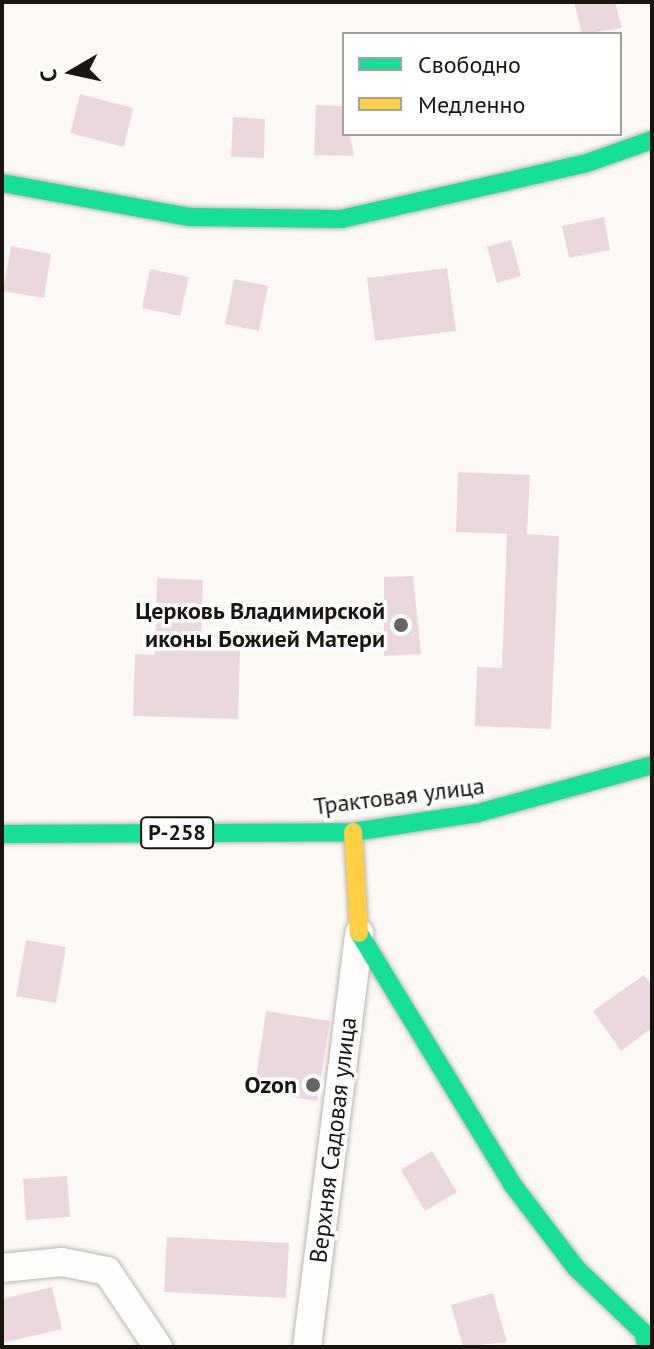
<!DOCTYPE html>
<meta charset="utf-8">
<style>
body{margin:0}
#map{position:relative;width:654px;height:1349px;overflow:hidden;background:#fcf8f4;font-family:"PT Sans",sans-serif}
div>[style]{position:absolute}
.building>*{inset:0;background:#ead8de}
.roads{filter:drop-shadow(0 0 2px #bbb6b1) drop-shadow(0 0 2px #bbb6b1)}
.street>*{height:28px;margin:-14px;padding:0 14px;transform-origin:14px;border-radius:14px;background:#fffefd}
.fast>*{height:18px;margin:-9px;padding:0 9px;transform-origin:9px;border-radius:9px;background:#16e098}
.slow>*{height:18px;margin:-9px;padding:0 9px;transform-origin:9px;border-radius:9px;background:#ffcf43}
.dots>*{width:22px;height:22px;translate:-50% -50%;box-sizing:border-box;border:4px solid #fff;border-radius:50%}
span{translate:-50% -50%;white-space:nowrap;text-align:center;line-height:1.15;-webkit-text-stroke:7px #fff;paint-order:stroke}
.shield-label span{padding:2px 6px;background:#fff;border:2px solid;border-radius:6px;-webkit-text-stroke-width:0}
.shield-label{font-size:22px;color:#1b150f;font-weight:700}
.poi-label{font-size:24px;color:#1b150f;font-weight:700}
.right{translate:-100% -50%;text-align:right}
.street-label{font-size:24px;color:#1b150f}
.frame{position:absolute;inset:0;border:4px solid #1b150f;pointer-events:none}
.legend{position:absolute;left:342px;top:32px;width:280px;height:104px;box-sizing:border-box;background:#fff;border:2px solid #a4a19f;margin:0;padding:10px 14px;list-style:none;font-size:24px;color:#1b150f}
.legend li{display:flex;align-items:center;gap:16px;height:40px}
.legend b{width:40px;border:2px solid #a4a19f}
.north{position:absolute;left:32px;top:32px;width:80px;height:80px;-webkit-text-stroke:6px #fff;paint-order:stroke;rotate:261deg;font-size:22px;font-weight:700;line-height:32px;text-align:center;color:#1b150f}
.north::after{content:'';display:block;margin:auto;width:28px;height:36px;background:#1b150f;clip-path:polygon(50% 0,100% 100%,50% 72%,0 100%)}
</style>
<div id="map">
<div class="building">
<div style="clip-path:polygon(574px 2px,615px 2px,622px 28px,582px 34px)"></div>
<div style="clip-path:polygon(80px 94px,133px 108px,124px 147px,70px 133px)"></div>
<div style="clip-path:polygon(316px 105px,344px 106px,354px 156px,314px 155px)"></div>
<div style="clip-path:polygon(233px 117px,265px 119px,264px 158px,231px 157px)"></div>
<div style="clip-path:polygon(604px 217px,610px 250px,569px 258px,562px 226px)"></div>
<div style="clip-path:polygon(511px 240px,521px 276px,497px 283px,487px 247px)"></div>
<div style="clip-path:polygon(11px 246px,51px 254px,44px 298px,3px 291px)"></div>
<div style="clip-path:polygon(447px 268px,456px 331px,375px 341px,367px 278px)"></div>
<div style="clip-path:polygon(150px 269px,189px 277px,180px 316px,142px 308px)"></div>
<div style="clip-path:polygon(234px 279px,268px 286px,259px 331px,225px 324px)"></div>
<div style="clip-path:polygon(458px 472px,530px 475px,527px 534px,559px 536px,551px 729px,475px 726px,477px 667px,502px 668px,507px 534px,456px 532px)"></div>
<div style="clip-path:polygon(413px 576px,421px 654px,384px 656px,384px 577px)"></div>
<div style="clip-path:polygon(157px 578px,203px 580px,201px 650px,240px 651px,238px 719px,133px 716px,135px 654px,155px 655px)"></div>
<div style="clip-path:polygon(26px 940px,66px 947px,56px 1003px,16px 996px)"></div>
<div style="clip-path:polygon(644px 975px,652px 986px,652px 1028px,621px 1051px,593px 1011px)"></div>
<div style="clip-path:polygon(266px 1011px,330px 1021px,317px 1101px,254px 1091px)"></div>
<div style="clip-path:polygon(432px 1151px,457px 1192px,425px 1211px,401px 1170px)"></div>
<div style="clip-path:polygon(67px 1176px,70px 1217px,26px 1220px,23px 1179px)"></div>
<div style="clip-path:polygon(167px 1237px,289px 1243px,286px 1298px,164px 1292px)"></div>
<div style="clip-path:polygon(52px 1287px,62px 1329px,2px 1343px,2px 1299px)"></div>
<div style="clip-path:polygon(493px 1293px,507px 1342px,463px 1347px,451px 1305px)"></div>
</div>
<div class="roads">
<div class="street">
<div style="left:2px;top:1268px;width:60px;rotate:-5.7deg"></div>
<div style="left:62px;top:1262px;width:46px;rotate:11.3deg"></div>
<div style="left:107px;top:1271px;width:92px;rotate:56.1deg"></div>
<div style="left:307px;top:1347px;width:417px;rotate:-82.8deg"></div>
</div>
<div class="fast">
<div style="left:2px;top:183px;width:191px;rotate:10.3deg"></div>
<div style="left:190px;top:217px;width:151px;rotate:0.8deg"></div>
<div style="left:341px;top:219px;width:249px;rotate:-12.8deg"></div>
<div style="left:584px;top:164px;width:72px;rotate:-19.4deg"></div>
<div style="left:2px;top:834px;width:351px;rotate:-0.3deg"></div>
<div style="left:353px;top:832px;width:126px;rotate:-8.6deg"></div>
<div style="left:478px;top:813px;width:180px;rotate:-15.4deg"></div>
<div style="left:359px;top:933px;width:294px;rotate:58.6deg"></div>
<div style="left:512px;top:1184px;width:106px;rotate:52.7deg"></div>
<div style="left:576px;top:1268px;width:93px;rotate:43.7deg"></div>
<div style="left:643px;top:1332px;width:16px;rotate:75deg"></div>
</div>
<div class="slow">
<div style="left:353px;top:832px;width:101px;rotate:86.6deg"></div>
</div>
</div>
<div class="dots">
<div style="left:401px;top:625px;background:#6a645f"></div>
<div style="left:313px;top:1085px;background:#6a645f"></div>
</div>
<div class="shield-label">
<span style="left:177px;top:833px">Р-258</span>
</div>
<div class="poi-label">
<span class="right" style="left:385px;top:625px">Церковь Владимирской<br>иконы Божией Матери</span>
<span class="right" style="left:297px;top:1085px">Ozon</span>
</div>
<div class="street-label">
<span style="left:399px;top:796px;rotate:-7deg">Трактовая улица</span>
<span style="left:333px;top:1140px;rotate:-83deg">Верхняя Садовая улица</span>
</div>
<div class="frame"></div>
<ul class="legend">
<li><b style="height:10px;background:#16e098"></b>Свободно</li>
<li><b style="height:10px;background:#ffcf43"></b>Медленно</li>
</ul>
<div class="north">С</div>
</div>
